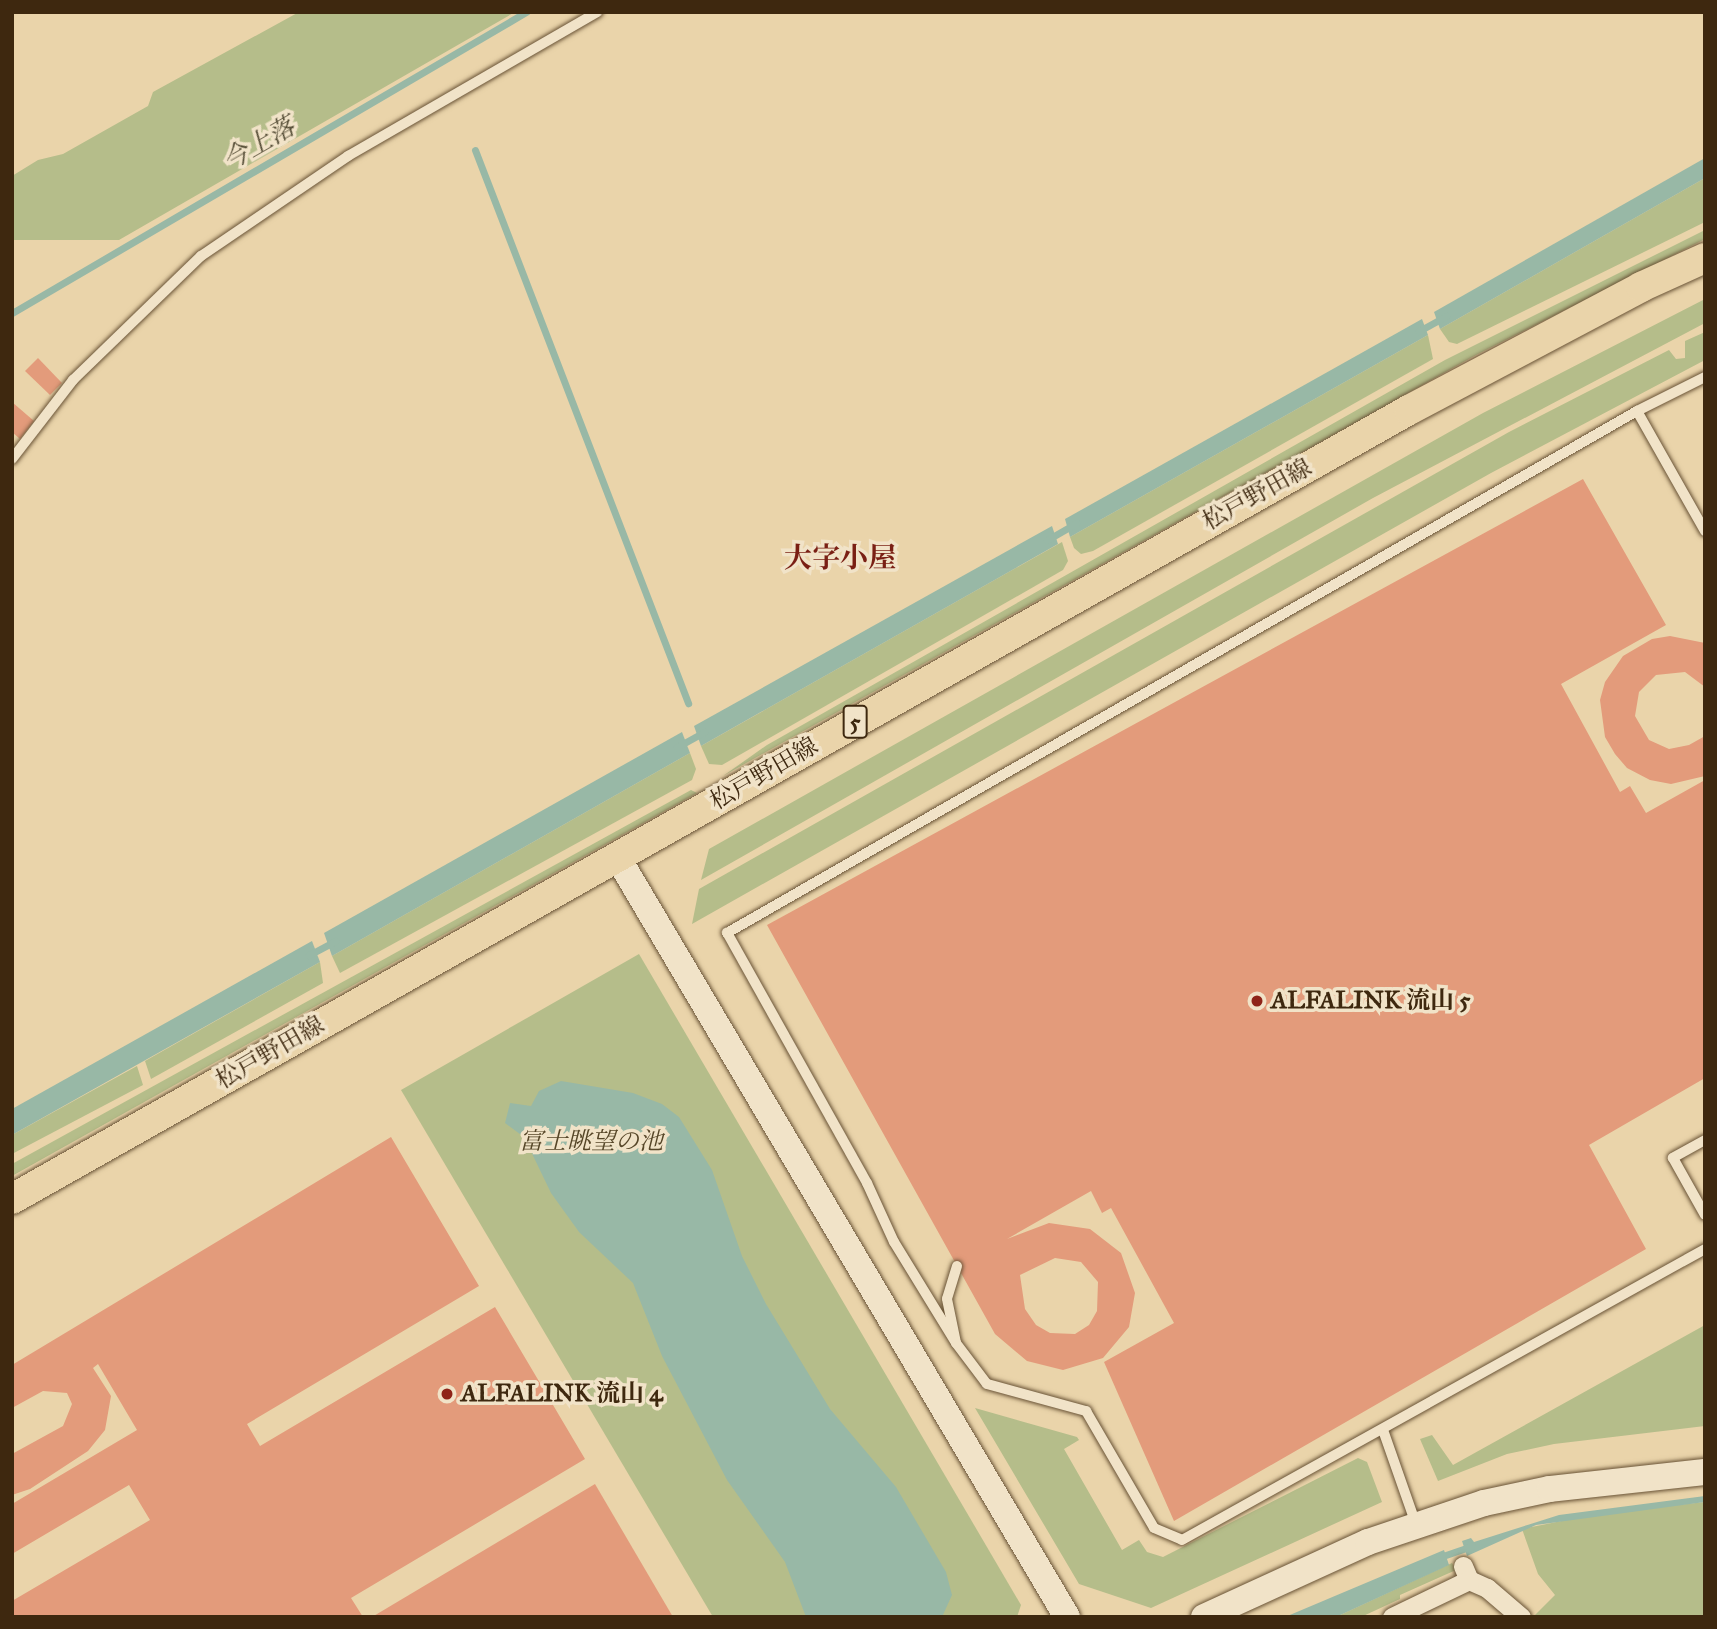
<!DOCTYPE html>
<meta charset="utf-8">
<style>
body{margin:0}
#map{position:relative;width:1717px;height:1629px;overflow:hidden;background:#ead4aa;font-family:"IM FELL Great Primer","Noto Serif JP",serif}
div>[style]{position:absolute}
.green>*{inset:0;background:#b5bd8a}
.water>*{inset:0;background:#98b8a6}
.stream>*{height:7px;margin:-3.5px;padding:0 3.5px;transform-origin:3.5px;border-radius:3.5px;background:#98b8a6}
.building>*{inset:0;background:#e39b7b}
.roads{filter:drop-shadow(0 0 2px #695336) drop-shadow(0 0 2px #695336)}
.lane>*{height:10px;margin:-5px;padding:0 5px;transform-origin:5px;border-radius:5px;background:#f1e3c8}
.street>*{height:19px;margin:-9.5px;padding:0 9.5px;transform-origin:9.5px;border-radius:9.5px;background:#f1e3c8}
.secondary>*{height:26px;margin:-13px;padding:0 13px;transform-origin:13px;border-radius:13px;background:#f1e3c8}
.primary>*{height:30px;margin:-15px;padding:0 15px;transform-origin:15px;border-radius:15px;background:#ead4aa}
.dots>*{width:19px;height:19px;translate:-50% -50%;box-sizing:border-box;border:4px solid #f1e3c8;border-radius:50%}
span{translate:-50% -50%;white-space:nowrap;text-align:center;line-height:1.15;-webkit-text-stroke:7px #f1e3c8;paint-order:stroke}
.shield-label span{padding:2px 5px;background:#f1e3c8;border:2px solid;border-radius:5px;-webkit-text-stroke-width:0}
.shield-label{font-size:23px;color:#3e280f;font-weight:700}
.street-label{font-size:24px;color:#3e280f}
.poi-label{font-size:24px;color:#3e280f;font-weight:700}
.left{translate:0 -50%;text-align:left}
.park-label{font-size:24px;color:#564628;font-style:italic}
.water-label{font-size:26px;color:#544c35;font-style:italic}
.quarter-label{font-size:28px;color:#7a1f14;font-weight:700}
.frame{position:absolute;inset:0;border:14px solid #3e280f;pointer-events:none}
</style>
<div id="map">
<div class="green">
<div style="clip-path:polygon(299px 12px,515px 12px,119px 240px,12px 240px,12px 176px,38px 160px,63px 154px,148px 106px,153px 92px)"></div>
<div style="clip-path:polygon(1705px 178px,1705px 222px,1457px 344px,1449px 342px,1440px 329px)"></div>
<div style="clip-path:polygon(1705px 230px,1705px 239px,1476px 355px,723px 776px,767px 745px,1445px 360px)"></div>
<div style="clip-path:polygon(1705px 299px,1705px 323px,1373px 498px,701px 880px,709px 849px,1483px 413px)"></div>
<div style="clip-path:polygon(1705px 332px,1705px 360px,1491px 473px,692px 924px,699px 889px,1509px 432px,1669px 350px,1676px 359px,1685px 358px,1685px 341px)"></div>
<div style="clip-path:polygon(1428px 335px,1433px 359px,1093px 551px,1081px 554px,1074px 548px,1070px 537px)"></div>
<div style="clip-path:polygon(1062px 542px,1068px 561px,1063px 570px,722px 765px,709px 764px,701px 746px)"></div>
<div style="clip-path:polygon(690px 753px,696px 769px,692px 780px,340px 973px,332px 956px)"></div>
<div style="clip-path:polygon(691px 790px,697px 793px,12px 1176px,12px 1164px)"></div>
<div style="clip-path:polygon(639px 954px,1021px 1605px,1017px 1617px,713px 1617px,401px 1090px)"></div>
<div style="clip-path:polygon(320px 962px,323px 983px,151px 1079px,145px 1061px)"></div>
<div style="clip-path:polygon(137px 1066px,143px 1085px,12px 1154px,12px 1135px)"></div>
<div style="clip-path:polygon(1705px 1325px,1705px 1426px,1554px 1444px,1507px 1454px,1438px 1481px,1420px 1439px,1432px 1435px,1453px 1465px)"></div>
<div style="clip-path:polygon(975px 1408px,1077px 1437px,1079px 1440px,1064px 1449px,1122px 1550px,1139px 1540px,1147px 1552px,1163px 1557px,1358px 1458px,1367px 1462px,1382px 1502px,1151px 1608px,1079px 1584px)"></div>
<div style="clip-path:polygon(1705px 1502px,1705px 1617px,1533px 1617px,1555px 1595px,1538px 1574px,1522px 1529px,1596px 1514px)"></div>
<div style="clip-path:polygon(1452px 1563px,1456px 1570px,1400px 1595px,1400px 1599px,1361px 1617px,1336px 1617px)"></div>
</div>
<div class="water">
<div style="clip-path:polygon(1705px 158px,1705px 178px,1440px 329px,1434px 312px)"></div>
<div style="clip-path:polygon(1422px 319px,1428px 335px,1070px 537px,1065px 519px)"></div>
<div style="clip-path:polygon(1052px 526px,1058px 544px,701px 746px,694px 726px)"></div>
<div style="clip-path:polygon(682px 732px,690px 753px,332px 956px,324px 933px)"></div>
<div style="clip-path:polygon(312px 941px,320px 962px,12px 1135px,12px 1109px)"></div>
<div style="clip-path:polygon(561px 1081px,633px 1093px,662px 1104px,679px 1117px,712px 1170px,742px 1256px,766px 1304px,830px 1409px,896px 1487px,946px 1572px,952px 1595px,942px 1617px,806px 1617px,785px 1562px,727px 1480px,662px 1356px,633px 1283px,579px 1232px,551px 1193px,524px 1137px,505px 1123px,510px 1103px,531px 1106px,539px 1091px)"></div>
<div style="clip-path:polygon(1705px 1496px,1705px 1502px,1536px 1525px,1467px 1556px,1462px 1541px,1471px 1538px,1474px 1542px,1559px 1515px)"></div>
<div style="clip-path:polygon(1444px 1550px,1449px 1565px,1336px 1617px,1285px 1617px)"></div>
</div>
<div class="stream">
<div style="left:475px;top:150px;width:593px;rotate:68.93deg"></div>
<div style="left:12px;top:313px;width:596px;rotate:-30.35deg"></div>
<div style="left:1419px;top:331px;width:31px;rotate:-29deg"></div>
<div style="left:1047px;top:540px;width:34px;rotate:-30deg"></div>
<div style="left:677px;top:747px;width:31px;rotate:-29deg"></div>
<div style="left:309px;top:955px;width:30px;rotate:-28deg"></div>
<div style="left:1437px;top:1558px;width:37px;rotate:-19deg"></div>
</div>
<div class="building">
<div style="clip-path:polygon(38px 358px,62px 383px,50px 395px,25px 371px)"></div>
<div style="clip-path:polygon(12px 402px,34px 421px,20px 439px,12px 432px)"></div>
<div style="clip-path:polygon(evenodd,1583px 479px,1666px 625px,1561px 684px,1620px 792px,1630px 786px,1646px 813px,1705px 780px,1705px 1078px,1589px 1145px,1646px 1249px,1174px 1521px,1104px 1362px,1174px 1323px,1111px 1208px,1102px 1213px,1091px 1191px,1007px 1239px,1049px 1223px,1090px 1229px,1121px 1253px,1135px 1293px,1129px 1327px,1103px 1358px,1063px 1370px,1027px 1361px,995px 1334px,767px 925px,1583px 479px,1055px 1258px,1081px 1262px,1098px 1282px,1097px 1311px,1089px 1325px,1075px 1334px,1050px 1333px,1036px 1325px,1025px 1309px,1020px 1275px,1055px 1258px)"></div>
<div style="clip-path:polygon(1670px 636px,1705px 643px,1705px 687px,1685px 672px,1656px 675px,1639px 692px,1635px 716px,1649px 740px,1669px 749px,1689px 745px,1705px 736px,1705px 776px,1671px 784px,1650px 780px,1627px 768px,1615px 754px,1605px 737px,1600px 700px,1605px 682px,1623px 656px,1652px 639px)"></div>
<div style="clip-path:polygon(391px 1137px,479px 1286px,247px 1424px,260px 1446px,495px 1307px,585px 1459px,351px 1598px,363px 1617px,12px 1617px,12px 1601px,150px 1520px,129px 1485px,12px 1554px,12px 1504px,137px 1430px,98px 1364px,93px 1368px,111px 1396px,105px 1430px,88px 1451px,30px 1489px,12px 1495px,12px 1454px,63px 1426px,72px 1404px,67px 1393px,43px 1391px,12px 1408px,12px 1365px)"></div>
<div style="clip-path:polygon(595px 1484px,673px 1617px,372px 1617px)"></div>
</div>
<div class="roads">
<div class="lane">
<div style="left:1705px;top:377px;width:76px;rotate:153.4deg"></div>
<div style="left:1637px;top:411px;width:138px;rotate:60.5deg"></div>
<div style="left:12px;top:459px;width:100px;rotate:-52.3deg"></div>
<div style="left:73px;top:380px;width:178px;rotate:-44.1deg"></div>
<div style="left:201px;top:256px;width:178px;rotate:-34.2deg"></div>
<div style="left:348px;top:156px;width:288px;rotate:-30deg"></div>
<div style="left:1705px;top:1140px;width:37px;rotate:151deg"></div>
<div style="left:1673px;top:1158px;width:65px;rotate:60.7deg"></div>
<div style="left:957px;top:1266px;width:34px;rotate:107deg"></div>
<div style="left:947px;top:1299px;width:45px;rotate:78.4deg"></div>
<div style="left:956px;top:1343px;width:51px;rotate:52.9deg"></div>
<div style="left:987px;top:1384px;width:103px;rotate:15.3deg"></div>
<div style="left:1086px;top:1411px;width:135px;rotate:59.8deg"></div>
<div style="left:1154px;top:1528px;width:30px;rotate:23deg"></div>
<div style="left:1182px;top:1540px;width:599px;rotate:-29.09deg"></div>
<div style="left:956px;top:1343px;width:119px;rotate:-121.5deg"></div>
<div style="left:894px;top:1242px;width:65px;rotate:-114.6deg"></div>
<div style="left:867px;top:1183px;width:287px;rotate:-119.2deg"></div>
<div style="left:727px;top:933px;width:1049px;rotate:-29.84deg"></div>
<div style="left:1383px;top:1430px;width:100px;rotate:70.7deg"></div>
</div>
<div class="street">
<div style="left:1463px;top:1566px;width:15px;rotate:67deg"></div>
<div style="left:1469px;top:1580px;width:20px;rotate:24deg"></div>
<div style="left:1487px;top:1588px;width:45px;rotate:40.5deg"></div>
<div style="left:1392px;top:1617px;width:85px;rotate:-25.7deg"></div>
</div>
<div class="secondary">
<div style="left:618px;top:858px;width:882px;rotate:59.39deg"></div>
<div style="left:1204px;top:1617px;width:180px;rotate:-24.6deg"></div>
<div style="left:1368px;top:1542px;width:122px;rotate:-18.6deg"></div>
<div style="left:1484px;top:1503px;width:67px;rotate:-12deg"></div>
<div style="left:1550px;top:1489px;width:156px;rotate:-6.3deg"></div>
</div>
<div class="primary">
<div style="left:12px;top:1199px;width:1604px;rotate:-29.46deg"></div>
<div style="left:1409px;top:410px;width:263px;rotate:-27.9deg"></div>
<div style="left:1641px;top:287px;width:70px;rotate:-24.4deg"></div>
</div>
</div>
<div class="dots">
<div style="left:1257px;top:1001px;background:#8f2418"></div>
<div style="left:447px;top:1394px;background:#8f2418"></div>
</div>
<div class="shield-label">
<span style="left:855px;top:722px">5</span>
</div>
<div class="street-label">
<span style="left:1257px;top:495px;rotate:-29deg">松戸野田線</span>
<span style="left:764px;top:774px;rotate:-30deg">松戸野田線</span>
<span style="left:270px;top:1053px;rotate:-30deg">松戸野田線</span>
</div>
<div class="poi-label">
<span class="left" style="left:1271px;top:1001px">ALFALINK 流山 5</span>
<span class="left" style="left:461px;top:1394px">ALFALINK 流山 4</span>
</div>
<div class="park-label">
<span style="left:591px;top:1142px">富士眺望の池</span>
</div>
<div class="water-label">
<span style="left:259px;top:144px;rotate:-30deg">今上落</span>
</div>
<div class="quarter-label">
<span style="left:840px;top:558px">大字小屋</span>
</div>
<div class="frame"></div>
</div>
